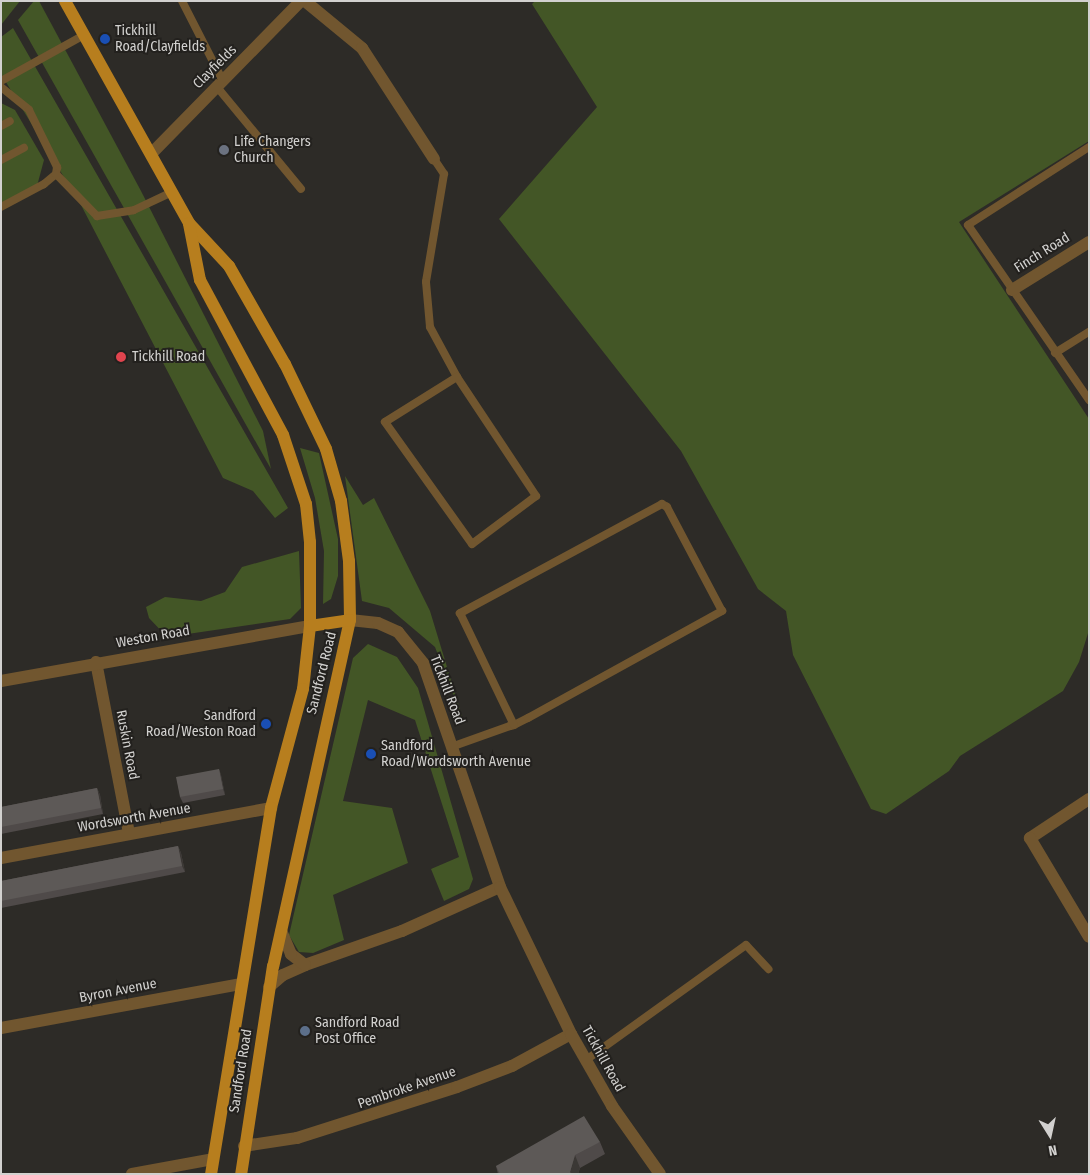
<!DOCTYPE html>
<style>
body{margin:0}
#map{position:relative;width:1090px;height:1175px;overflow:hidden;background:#2d2b27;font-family:"Fira Sans Condensed",sans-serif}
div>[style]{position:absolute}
.green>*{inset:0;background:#435626}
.service>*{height:8px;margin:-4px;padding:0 4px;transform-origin:4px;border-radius:4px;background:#71562f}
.minor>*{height:12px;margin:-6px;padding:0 6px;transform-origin:6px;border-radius:6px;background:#71562f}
.tertiary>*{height:12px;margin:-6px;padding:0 6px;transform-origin:6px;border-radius:6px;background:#71562f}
.primary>*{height:12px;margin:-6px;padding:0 6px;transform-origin:6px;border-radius:6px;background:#b77e1e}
.wall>*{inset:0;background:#4f4a49}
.shaded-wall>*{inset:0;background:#3b3835}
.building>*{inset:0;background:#5d5957}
.dots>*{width:14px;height:14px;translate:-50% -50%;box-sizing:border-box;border:2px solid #23211e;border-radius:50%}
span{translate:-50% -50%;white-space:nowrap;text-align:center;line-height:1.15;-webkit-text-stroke:4px #23211e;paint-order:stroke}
.poi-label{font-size:14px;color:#d2d1cf}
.left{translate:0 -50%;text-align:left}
.right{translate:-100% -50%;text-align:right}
.street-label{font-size:14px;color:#d2d1cf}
.frame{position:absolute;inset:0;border:2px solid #d2d1cf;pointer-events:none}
.north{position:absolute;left:1025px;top:1110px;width:50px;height:50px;-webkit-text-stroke:4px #23211e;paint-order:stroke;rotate:170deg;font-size:14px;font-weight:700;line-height:20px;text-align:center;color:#d2d1cf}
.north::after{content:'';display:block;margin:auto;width:18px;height:22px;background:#d2d1cf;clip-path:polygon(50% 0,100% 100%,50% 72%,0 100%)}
</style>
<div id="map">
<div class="green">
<div style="clip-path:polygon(1px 1px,20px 1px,1px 25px)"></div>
<div style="clip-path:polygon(34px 1px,39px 1px,141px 191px,263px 431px,271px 469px,18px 20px)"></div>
<div style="clip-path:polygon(535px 1px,1089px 1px,1089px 141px,959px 222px,1089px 419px,1089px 630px,1079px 662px,1063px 691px,960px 756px,949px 771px,886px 814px,871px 809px,793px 655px,786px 611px,758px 589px,681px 451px,499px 219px,597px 107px,532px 4px)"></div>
<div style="clip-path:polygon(13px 28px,288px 508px,275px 518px,253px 491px,223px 478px,81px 205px,1px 74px,1px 37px)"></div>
<div style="clip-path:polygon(1px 103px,15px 110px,44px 160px,37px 186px,1px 206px)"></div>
<div style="clip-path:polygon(300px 448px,319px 453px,338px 539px,338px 576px,331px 599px,323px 604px,324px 551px,315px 498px)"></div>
<div style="clip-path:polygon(345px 476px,363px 505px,374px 498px,430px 611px,464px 723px,435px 647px,389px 608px,362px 601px)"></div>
<div style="clip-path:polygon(299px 551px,301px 608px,290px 619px,167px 637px,149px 618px,146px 607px,165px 597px,201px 601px,225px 592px,242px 567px)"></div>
<div style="clip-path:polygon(368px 644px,397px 657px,418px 688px,473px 879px,469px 889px,444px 901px,431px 869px,459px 857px,415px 720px,368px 700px,343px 801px,392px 808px,408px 863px,333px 895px,344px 940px,313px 953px,299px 952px,289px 935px,353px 658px)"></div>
</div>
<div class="service">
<div style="left:182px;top:1px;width:90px;rotate:62.9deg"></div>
<div style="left:1px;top:81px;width:95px;rotate:-29deg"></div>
<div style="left:1px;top:87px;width:36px;rotate:39deg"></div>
<div style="left:29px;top:110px;width:64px;rotate:63.8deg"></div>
<div style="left:57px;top:167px;width:7px;rotate:98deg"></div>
<div style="left:56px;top:174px;width:16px;rotate:140deg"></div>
<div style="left:44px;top:184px;width:49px;rotate:151.9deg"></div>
<div style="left:217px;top:87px;width:132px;rotate:50.5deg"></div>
<div style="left:1px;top:126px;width:10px;rotate:-29deg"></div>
<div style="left:1089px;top:147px;width:144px;rotate:147.2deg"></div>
<div style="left:968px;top:225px;width:213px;rotate:55.3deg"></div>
<div style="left:434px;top:159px;width:18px;rotate:56deg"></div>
<div style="left:444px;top:174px;width:109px;rotate:99.5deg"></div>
<div style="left:426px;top:282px;width:45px;rotate:84.9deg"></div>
<div style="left:430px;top:327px;width:57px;rotate:61.6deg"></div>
<div style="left:457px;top:377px;width:143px;rotate:56.4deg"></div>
<div style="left:536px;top:496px;width:80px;rotate:143.1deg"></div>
<div style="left:472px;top:544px;width:150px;rotate:-125.5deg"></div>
<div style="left:385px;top:422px;width:85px;rotate:-32deg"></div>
<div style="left:1px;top:160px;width:26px;rotate:-28deg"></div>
<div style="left:56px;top:174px;width:59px;rotate:45.7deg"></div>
<div style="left:97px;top:216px;width:37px;rotate:-9deg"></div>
<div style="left:134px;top:210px;width:42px;rotate:-25.3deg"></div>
<div style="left:1055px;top:353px;width:40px;rotate:-32deg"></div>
<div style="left:451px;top:747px;width:63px;rotate:-19.6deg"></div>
<div style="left:510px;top:726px;width:4px;rotate:-14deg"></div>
<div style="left:514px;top:725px;width:16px;rotate:-27deg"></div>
<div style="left:528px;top:718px;width:222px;rotate:-28.9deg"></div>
<div style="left:722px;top:611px;width:118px;rotate:-117.9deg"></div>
<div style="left:667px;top:507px;width:6px;rotate:-149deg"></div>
<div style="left:662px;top:504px;width:230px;rotate:151.6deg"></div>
<div style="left:460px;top:613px;width:124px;rotate:64.3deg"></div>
<div style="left:586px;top:1060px;width:197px;rotate:-35.7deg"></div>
<div style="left:746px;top:945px;width:33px;rotate:47deg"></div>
</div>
<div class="minor">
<div style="left:305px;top:1px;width:74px;rotate:39.5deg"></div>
<div style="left:362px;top:48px;width:132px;rotate:57deg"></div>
<div style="left:151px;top:154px;width:214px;rotate:-45.6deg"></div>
<div style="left:1012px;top:290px;width:91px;rotate:-31.9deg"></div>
<div style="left:96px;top:662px;width:174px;rotate:79.1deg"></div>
<div style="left:1px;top:681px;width:314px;rotate:-10.1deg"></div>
<div style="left:1089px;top:799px;width:71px;rotate:146.5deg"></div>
<div style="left:1030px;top:838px;width:115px;rotate:59.2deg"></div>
<div style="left:1px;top:858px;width:275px;rotate:-10.5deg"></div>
<div style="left:305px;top:965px;width:103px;rotate:-19.3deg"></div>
<div style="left:402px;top:931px;width:107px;rotate:-24.2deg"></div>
<div style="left:269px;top:987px;width:18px;rotate:-41deg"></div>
<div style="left:283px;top:975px;width:24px;rotate:-24deg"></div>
<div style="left:305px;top:965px;width:18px;rotate:-142deg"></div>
<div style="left:291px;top:954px;width:25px;rotate:-113deg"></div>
<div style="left:1px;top:1028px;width:243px;rotate:-10.4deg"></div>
<div style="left:244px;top:1146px;width:54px;rotate:-8.6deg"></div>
<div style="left:297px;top:1138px;width:168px;rotate:-17.7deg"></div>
<div style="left:457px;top:1087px;width:59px;rotate:-20.9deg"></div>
<div style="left:512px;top:1066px;width:67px;rotate:-28.5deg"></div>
<div style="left:132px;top:1174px;width:82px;rotate:-10.5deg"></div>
</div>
<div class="tertiary">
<div style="left:350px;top:620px;width:28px;rotate:6deg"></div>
<div style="left:378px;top:623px;width:22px;rotate:24deg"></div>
<div style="left:398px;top:632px;width:40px;rotate:51deg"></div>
<div style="left:423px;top:663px;width:237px;rotate:71deg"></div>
<div style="left:500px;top:887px;width:163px;rotate:64.2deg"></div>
<div style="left:571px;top:1034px;width:83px;rotate:60.3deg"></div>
<div style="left:612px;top:1106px;width:83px;rotate:54.8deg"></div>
</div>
<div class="primary">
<div style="left:65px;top:1px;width:254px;rotate:60.8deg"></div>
<div style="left:189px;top:223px;width:59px;rotate:47.1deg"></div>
<div style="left:229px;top:266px;width:113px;rotate:60.3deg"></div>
<div style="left:285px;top:364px;width:94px;rotate:64.2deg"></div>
<div style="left:326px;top:449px;width:54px;rotate:73.9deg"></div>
<div style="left:341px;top:501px;width:61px;rotate:82.4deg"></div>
<div style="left:349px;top:561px;width:59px;rotate:89deg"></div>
<div style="left:350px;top:620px;width:354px;rotate:102.5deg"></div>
<div style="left:273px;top:966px;width:210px;rotate:98.7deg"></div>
<div style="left:189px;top:224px;width:57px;rotate:78.9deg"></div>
<div style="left:200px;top:280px;width:176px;rotate:61.8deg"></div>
<div style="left:283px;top:435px;width:73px;rotate:71.6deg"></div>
<div style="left:306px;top:504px;width:38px;rotate:84deg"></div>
<div style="left:310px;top:542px;width:84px;rotate:90deg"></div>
<div style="left:310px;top:626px;width:63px;rotate:96.3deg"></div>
<div style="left:303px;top:689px;width:123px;rotate:105.1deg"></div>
<div style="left:271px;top:808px;width:371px;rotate:99.3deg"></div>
<div style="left:310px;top:626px;width:40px;rotate:-8.5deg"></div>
</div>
<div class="wall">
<div style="clip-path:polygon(219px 769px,221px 775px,225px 795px,183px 803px,180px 797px)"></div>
<div style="clip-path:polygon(97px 788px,100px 795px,103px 814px,1px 834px,1px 807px)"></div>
<div style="clip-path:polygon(178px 846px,181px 853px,185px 872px,1px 908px,1px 881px)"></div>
<div style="clip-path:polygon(600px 1142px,605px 1154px,580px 1168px,578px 1174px,498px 1174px,496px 1166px)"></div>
</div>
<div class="shaded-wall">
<div style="clip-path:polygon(219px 769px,221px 775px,225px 795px,223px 789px)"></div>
<div style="clip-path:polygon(97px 788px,100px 795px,103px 814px,101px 808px)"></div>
<div style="clip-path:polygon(178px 846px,181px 853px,185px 872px,182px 866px)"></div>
<div style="clip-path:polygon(575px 1155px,580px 1168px,578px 1174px,571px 1174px,570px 1172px)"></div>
</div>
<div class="building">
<div style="clip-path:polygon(219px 769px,223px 789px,180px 797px,176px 777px)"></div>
<div style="clip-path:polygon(97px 788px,101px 808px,1px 827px,1px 807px)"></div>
<div style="clip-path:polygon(178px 846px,182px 866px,1px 901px,1px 881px)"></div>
<div style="clip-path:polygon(584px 1116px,600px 1142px,575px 1155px,570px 1172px,571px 1174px,500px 1174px,496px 1166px)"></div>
</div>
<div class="dots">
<div style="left:105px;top:39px;background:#1a4fb4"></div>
<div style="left:224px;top:150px;background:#6b7280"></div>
<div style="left:121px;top:357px;background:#e0444e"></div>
<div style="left:266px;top:724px;background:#1a4fb4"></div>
<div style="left:371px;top:754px;background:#1a4fb4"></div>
<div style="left:305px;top:1031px;background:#5c6f8a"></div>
</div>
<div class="poi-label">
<span class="left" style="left:115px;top:39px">Tickhill<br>Road/Clayfields</span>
<span class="left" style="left:234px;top:150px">Life Changers<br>Church</span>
<span class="left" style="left:132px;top:357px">Tickhill Road</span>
<span class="right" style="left:256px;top:724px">Sandford<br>Road/Weston Road</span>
<span class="left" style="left:381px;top:754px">Sandford<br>Road/Wordsworth Avenue</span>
<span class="left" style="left:315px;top:1031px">Sandford Road<br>Post Office</span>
</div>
<div class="street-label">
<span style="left:215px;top:67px;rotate:-45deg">Clayfields</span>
<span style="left:1042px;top:253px;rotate:-32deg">Finch Road</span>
<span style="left:153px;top:637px;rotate:-10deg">Weston Road</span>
<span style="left:322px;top:673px;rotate:-76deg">Sandford Road</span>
<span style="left:447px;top:690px;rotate:69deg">Tickhill Road</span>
<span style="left:127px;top:745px;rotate:79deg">Ruskin Road</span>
<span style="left:134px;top:818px;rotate:-10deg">Wordsworth Avenue</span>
<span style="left:118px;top:991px;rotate:-11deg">Byron Avenue</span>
<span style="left:603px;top:1059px;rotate:61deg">Tickhill Road</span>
<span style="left:241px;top:1071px;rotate:-81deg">Sandford Road</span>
<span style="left:407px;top:1088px;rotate:-19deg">Pembroke Avenue</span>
</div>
<div class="frame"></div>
<div class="north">N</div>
</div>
